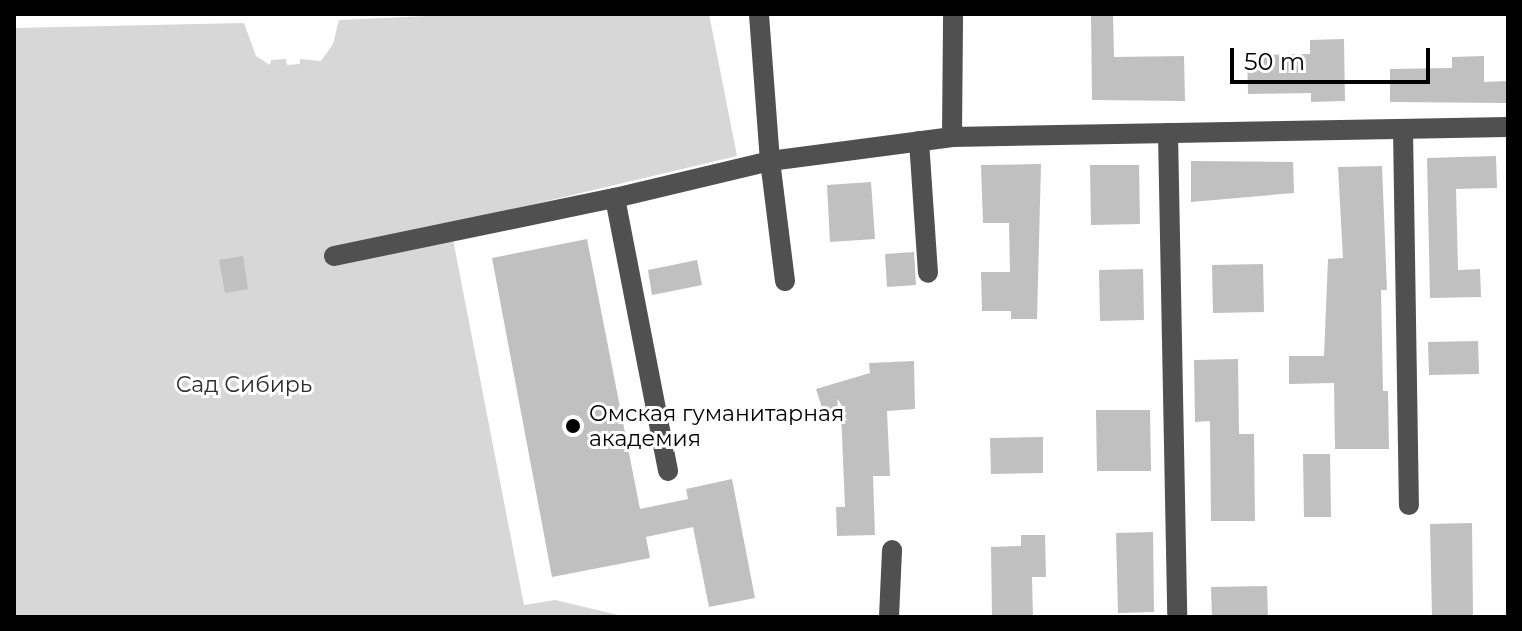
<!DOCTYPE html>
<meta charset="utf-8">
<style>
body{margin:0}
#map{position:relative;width:1522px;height:631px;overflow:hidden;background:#fff;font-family:Montserrat,sans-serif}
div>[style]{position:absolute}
.green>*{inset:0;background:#d7d7d7}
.building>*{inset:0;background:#c0c0c0}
.minor>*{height:20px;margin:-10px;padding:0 10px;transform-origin:10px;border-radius:10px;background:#505050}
.dots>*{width:22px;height:22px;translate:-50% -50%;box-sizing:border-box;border:4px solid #fff;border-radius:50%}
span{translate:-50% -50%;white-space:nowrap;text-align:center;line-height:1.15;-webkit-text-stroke:6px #fff;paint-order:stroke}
.park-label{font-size:22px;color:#2e2e2e}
.poi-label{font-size:22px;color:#000}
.left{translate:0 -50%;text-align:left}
.frame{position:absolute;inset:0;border:16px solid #000;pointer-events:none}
.scale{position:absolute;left:1230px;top:48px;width:200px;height:36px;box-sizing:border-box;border:4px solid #000;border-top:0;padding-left:10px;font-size:24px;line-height:28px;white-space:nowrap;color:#000;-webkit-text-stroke:6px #fff;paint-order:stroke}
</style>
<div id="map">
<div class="green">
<div style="clip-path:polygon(472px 14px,709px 14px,737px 156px,450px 224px,524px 605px,555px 600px,627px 617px,14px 617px,14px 28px,244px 23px,256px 56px,270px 65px,271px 60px,286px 59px,287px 65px,300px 64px,300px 59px,321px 61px,333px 44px,339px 20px)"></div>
</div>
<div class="building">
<div style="clip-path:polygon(1091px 14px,1113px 14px,1114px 57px,1184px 56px,1185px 101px,1092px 100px)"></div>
<div style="clip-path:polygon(1344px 39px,1345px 101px,1311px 102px,1311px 93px,1248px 94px,1247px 55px,1310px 54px,1310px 40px)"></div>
<div style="clip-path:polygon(1484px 56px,1484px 82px,1508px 81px,1508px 103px,1390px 102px,1390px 69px,1452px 68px,1452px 57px)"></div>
<div style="clip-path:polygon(1496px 156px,1497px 188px,1456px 189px,1458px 270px,1480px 269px,1481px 297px,1430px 298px,1427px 158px)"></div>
<div style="clip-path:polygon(1191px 161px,1293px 162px,1294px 193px,1191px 202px)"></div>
<div style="clip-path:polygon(1041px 164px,1037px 319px,1011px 319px,1011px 311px,982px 311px,981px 272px,1010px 272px,1009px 223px,983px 223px,981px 165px)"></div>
<div style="clip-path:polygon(1090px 165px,1139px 165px,1140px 224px,1091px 225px)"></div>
<div style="clip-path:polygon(1382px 166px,1387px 290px,1381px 290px,1383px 391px,1388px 391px,1389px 449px,1335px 449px,1334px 383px,1289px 384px,1289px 356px,1324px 356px,1328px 259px,1343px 258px,1338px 167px)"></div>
<div style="clip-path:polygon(871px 182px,875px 239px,830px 242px,827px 185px)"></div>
<div style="clip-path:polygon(587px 239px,640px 509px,688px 499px,686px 489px,732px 479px,755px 598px,709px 607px,693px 527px,646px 537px,650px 558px,552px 577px,492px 258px)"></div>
<div style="clip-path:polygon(914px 252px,916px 285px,887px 287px,885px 254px)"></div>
<div style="clip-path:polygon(243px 256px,248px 289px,225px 293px,219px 260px)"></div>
<div style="clip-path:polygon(697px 260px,702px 285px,652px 295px,648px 270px)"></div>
<div style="clip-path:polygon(1263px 264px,1264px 312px,1213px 313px,1212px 265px)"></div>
<div style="clip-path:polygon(1143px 269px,1144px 320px,1100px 321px,1099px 270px)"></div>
<div style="clip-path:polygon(1478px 341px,1479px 374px,1429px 375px,1428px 342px)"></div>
<div style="clip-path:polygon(1238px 359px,1239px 434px,1254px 434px,1255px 521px,1211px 521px,1210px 421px,1195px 422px,1194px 360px)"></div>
<div style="clip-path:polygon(914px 361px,915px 409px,887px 411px,890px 476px,873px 476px,875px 535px,837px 536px,836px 507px,845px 507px,841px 413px,825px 417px,816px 389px,870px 373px,869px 363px)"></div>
<div style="clip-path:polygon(1096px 410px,1150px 410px,1151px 471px,1097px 471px)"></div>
<div style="clip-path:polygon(1043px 437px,1043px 473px,991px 474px,990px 438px)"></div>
<div style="clip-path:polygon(1303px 454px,1330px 454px,1331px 517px,1304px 517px)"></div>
<div style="clip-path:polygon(1472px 523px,1473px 617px,1432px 617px,1430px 524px)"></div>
<div style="clip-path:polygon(1153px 532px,1154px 612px,1118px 613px,1116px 533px)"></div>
<div style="clip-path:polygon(1021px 535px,1045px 535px,1046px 577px,1032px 577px,1033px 617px,992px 617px,991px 547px,1021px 546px)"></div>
<div style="clip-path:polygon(1267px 586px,1268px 617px,1212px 617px,1211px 587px)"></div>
</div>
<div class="minor">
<div style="left:1403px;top:129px;width:376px;rotate:89.1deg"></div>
<div style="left:1168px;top:133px;width:484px;rotate:88.9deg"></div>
<div style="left:952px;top:137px;width:556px;rotate:-1.03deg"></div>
<div style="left:919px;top:141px;width:132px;rotate:86.1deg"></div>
<div style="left:615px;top:198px;width:159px;rotate:-13.4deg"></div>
<div style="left:770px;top:161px;width:147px;rotate:-94.3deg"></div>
<div style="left:334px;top:256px;width:287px;rotate:-11.7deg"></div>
<div style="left:615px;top:198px;width:278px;rotate:79deg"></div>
<div style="left:785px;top:281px;width:121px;rotate:-97.1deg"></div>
<div style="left:770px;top:161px;width:184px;rotate:-7.5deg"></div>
<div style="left:952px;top:137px;width:123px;rotate:-89.5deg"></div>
<div style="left:889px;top:617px;width:67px;rotate:-87.4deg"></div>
</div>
<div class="dots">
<div style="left:573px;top:426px;background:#000"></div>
</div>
<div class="park-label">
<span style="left:244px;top:385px">Сад Сибирь</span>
</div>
<div class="poi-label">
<span class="left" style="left:589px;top:426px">Омская гуманитарная<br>академия</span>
</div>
<div class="frame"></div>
<div class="scale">50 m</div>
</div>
